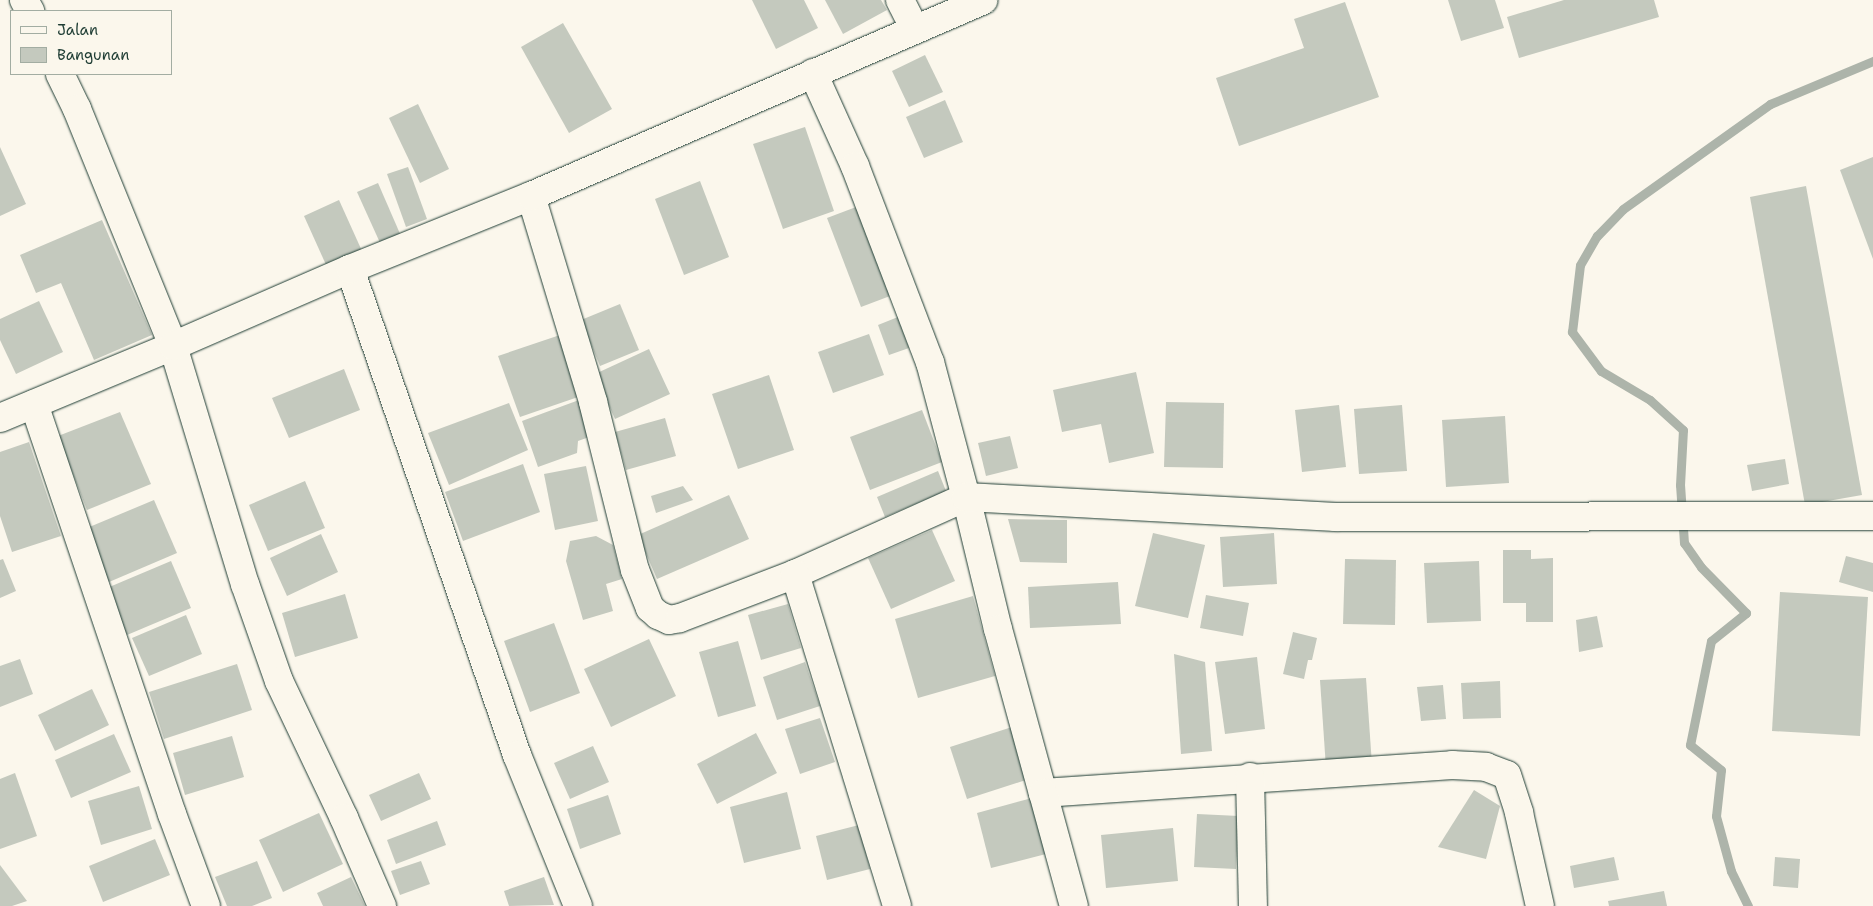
<!DOCTYPE html>
<style>
body{margin:0}
#map{position:relative;width:1873px;height:906px;overflow:hidden;background:#fbf7ec;font-family:"Shantell Sans",sans-serif}
div>[style]{position:absolute}
.stream>*{height:9px;margin:-4.5px;padding:0 4.5px;transform-origin:4.5px;border-radius:4.5px;background:#adb4aa}
.building>*{inset:0;background:#c4c9be}
.roads{filter:drop-shadow(0 0 1px #1f3d34) drop-shadow(0 0 1px #1f3d34)}
.minor>*{height:28px;margin:-14px;padding:0 14px;transform-origin:14px;border-radius:14px;background:#fbf7ec}
span{translate:-50% -50%;white-space:nowrap;text-align:center;line-height:1.15;-webkit-text-stroke:5px #fbf7ec;paint-order:stroke}
.legend{position:absolute;left:10px;top:10px;width:162px;height:65px;box-sizing:border-box;background:#fbf7ec;border:1px solid #a3ada2;margin:0;padding:6px 9px;list-style:none;font-size:15px;color:#1f3d34}
.legend li{display:flex;align-items:center;gap:10px;height:25px}
.legend b{width:25px;border:1px solid #a3ada2}
</style>
<div id="map">
<div class="stream">
<div style="left:1748px;top:906px;width:39px;rotate:-116deg"></div>
<div style="left:1731px;top:871px;width:57px;rotate:-105.3deg"></div>
<div style="left:1716px;top:816px;width:46px;rotate:-83.8deg"></div>
<div style="left:1721px;top:770px;width:40px;rotate:-141deg"></div>
<div style="left:1690px;top:745px;width:106px;rotate:-78.6deg"></div>
<div style="left:1711px;top:641px;width:45px;rotate:-38.7deg"></div>
<div style="left:1746px;top:613px;width:64px;rotate:-134.4deg"></div>
<div style="left:1701px;top:567px;width:29px;rotate:-125deg"></div>
<div style="left:1684px;top:543px;width:58px;rotate:-93.9deg"></div>
<div style="left:1680px;top:485px;width:55px;rotate:-86.9deg"></div>
<div style="left:1683px;top:430px;width:45px;rotate:-137.7deg"></div>
<div style="left:1650px;top:400px;width:57px;rotate:-149.4deg"></div>
<div style="left:1601px;top:371px;width:49px;rotate:-126.6deg"></div>
<div style="left:1572px;top:332px;width:67px;rotate:-83.2deg"></div>
<div style="left:1580px;top:265px;width:34px;rotate:-60deg"></div>
<div style="left:1597px;top:236px;width:37px;rotate:-46deg"></div>
<div style="left:1623px;top:209px;width:181px;rotate:-35.5deg"></div>
<div style="left:1770px;top:104px;width:112px;rotate:-22.7deg"></div>
</div>
<div class="building">
<div style="clip-path:polygon(752px 0,804px 0,818px 28px,776px 49px)"></div>
<div style="clip-path:polygon(825px 0,881px 0,887px 10px,843px 34px)"></div>
<div style="clip-path:polygon(1448px 0,1495px 0,1504px 28px,1461px 41px)"></div>
<div style="clip-path:polygon(1564px 0,1654px 0,1659px 17px,1519px 58px,1507px 17px)"></div>
<div style="clip-path:polygon(1345px 2px,1379px 97px,1239px 146px,1216px 78px,1304px 48px,1294px 19px)"></div>
<div style="clip-path:polygon(563px 23px,612px 109px,569px 133px,521px 47px)"></div>
<div style="clip-path:polygon(925px 55px,943px 92px,909px 107px,892px 71px)"></div>
<div style="clip-path:polygon(945px 100px,963px 142px,924px 158px,906px 117px)"></div>
<div style="clip-path:polygon(418px 104px,449px 169px,420px 183px,389px 118px)"></div>
<div style="clip-path:polygon(805px 127px,834px 211px,783px 229px,753px 144px)"></div>
<div style="clip-path:polygon(0 147px,26px 204px,0 216px)"></div>
<div style="clip-path:polygon(1873px 157px,1873px 259px,1840px 170px)"></div>
<div style="clip-path:polygon(408px 167px,427px 219px,406px 227px,387px 174px)"></div>
<div style="clip-path:polygon(700px 181px,729px 257px,684px 275px,655px 199px)"></div>
<div style="clip-path:polygon(378px 183px,401px 236px,381px 245px,357px 192px)"></div>
<div style="clip-path:polygon(1806px 186px,1862px 495px,1805px 505px,1750px 197px)"></div>
<div style="clip-path:polygon(339px 200px,362px 251px,327px 267px,304px 216px)"></div>
<div style="clip-path:polygon(864px 204px,898px 293px,861px 307px,827px 218px)"></div>
<div style="clip-path:polygon(102px 220px,152px 335px,94px 360px,61px 283px,36px 293px,20px 255px)"></div>
<div style="clip-path:polygon(39px 301px,63px 352px,16px 374px,0 340px,0 319px)"></div>
<div style="clip-path:polygon(620px 304px,639px 350px,600px 366px,581px 320px)"></div>
<div style="clip-path:polygon(898px 317px,909px 348px,889px 355px,878px 325px)"></div>
<div style="clip-path:polygon(869px 334px,884px 375px,833px 393px,818px 352px)"></div>
<div style="clip-path:polygon(560px 335px,581px 396px,520px 417px,498px 356px)"></div>
<div style="clip-path:polygon(649px 349px,670px 394px,615px 419px,595px 374px)"></div>
<div style="clip-path:polygon(344px 369px,360px 410px,289px 438px,272px 398px)"></div>
<div style="clip-path:polygon(1136px 372px,1154px 453px,1109px 463px,1101px 424px,1062px 432px,1053px 390px)"></div>
<div style="clip-path:polygon(769px 375px,794px 450px,738px 469px,712px 394px)"></div>
<div style="clip-path:polygon(579px 400px,592px 436px,578px 441px,577px 453px,538px 467px,522px 421px)"></div>
<div style="clip-path:polygon(1166px 402px,1224px 403px,1223px 468px,1164px 467px)"></div>
<div style="clip-path:polygon(509px 403px,528px 450px,449px 485px,428px 433px)"></div>
<div style="clip-path:polygon(1339px 405px,1346px 467px,1302px 472px,1295px 410px)"></div>
<div style="clip-path:polygon(1402px 405px,1407px 471px,1359px 474px,1354px 409px)"></div>
<div style="clip-path:polygon(922px 410px,942px 462px,870px 490px,850px 437px)"></div>
<div style="clip-path:polygon(120px 412px,151px 484px,87px 510px,58px 436px)"></div>
<div style="clip-path:polygon(1505px 416px,1509px 483px,1446px 487px,1442px 420px)"></div>
<div style="clip-path:polygon(665px 418px,676px 456px,626px 470px,615px 432px)"></div>
<div style="clip-path:polygon(1010px 436px,1018px 468px,986px 476px,978px 443px)"></div>
<div style="clip-path:polygon(29px 442px,61px 536px,12px 552px,0 516px,0 452px)"></div>
<div style="clip-path:polygon(1785px 459px,1789px 484px,1752px 491px,1747px 465px)"></div>
<div style="clip-path:polygon(523px 464px,540px 512px,463px 541px,445px 492px)"></div>
<div style="clip-path:polygon(586px 466px,598px 521px,555px 530px,544px 474px)"></div>
<div style="clip-path:polygon(938px 471px,946px 491px,885px 517px,877px 497px)"></div>
<div style="clip-path:polygon(305px 481px,325px 528px,268px 551px,249px 505px)"></div>
<div style="clip-path:polygon(683px 486px,693px 500px,656px 513px,651px 496px)"></div>
<div style="clip-path:polygon(729px 495px,749px 539px,657px 579px,638px 535px)"></div>
<div style="clip-path:polygon(154px 500px,177px 553px,109px 582px,87px 528px)"></div>
<div style="clip-path:polygon(1008px 519px,1067px 520px,1067px 563px,1020px 562px)"></div>
<div style="clip-path:polygon(932px 530px,955px 581px,891px 609px,868px 558px)"></div>
<div style="clip-path:polygon(1153px 533px,1205px 545px,1188px 618px,1135px 606px)"></div>
<div style="clip-path:polygon(1274px 533px,1277px 584px,1223px 587px,1220px 537px)"></div>
<div style="clip-path:polygon(321px 534px,338px 572px,287px 596px,270px 558px)"></div>
<div style="clip-path:polygon(596px 536px,613px 545px,622px 579px,606px 584px,613px 611px,583px 620px,566px 561px,570px 541px)"></div>
<div style="clip-path:polygon(1503px 550px,1531px 550px,1531px 559px,1553px 558px,1553px 622px,1526px 622px,1526px 603px,1503px 603px)"></div>
<div style="clip-path:polygon(1846px 556px,1873px 563px,1873px 592px,1839px 582px)"></div>
<div style="clip-path:polygon(3px 559px,16px 591px,0 598px,0 560px)"></div>
<div style="clip-path:polygon(1345px 559px,1396px 560px,1395px 625px,1343px 624px)"></div>
<div style="clip-path:polygon(171px 561px,191px 608px,127px 635px,107px 588px)"></div>
<div style="clip-path:polygon(1479px 561px,1481px 621px,1427px 623px,1424px 563px)"></div>
<div style="clip-path:polygon(1118px 582px,1121px 624px,1030px 628px,1028px 587px)"></div>
<div style="clip-path:polygon(1780px 592px,1868px 597px,1860px 736px,1772px 731px)"></div>
<div style="clip-path:polygon(345px 594px,358px 638px,295px 657px,282px 613px)"></div>
<div style="clip-path:polygon(1206px 595px,1249px 603px,1243px 636px,1200px 628px)"></div>
<div style="clip-path:polygon(973px 596px,995px 676px,918px 698px,895px 619px)"></div>
<div style="clip-path:polygon(788px 604px,801px 648px,761px 660px,748px 615px)"></div>
<div style="clip-path:polygon(186px 615px,202px 654px,149px 676px,132px 638px)"></div>
<div style="clip-path:polygon(1597px 616px,1603px 647px,1579px 652px,1576px 620px)"></div>
<div style="clip-path:polygon(554px 623px,580px 693px,530px 712px,504px 641px)"></div>
<div style="clip-path:polygon(1293px 632px,1317px 638px,1312px 660px,1308px 660px,1304px 679px,1283px 674px)"></div>
<div style="clip-path:polygon(649px 639px,676px 696px,611px 727px,584px 669px)"></div>
<div style="clip-path:polygon(738px 641px,756px 706px,718px 717px,699px 652px)"></div>
<div style="clip-path:polygon(1174px 654px,1205px 662px,1212px 751px,1181px 754px)"></div>
<div style="clip-path:polygon(1257px 657px,1265px 729px,1225px 734px,1215px 662px)"></div>
<div style="clip-path:polygon(20px 659px,33px 694px,0 707px,0 666px)"></div>
<div style="clip-path:polygon(805px 662px,820px 706px,777px 720px,763px 677px)"></div>
<div style="clip-path:polygon(237px 664px,252px 710px,164px 739px,149px 692px)"></div>
<div style="clip-path:polygon(1366px 678px,1372px 765px,1326px 768px,1320px 680px)"></div>
<div style="clip-path:polygon(1500px 681px,1501px 718px,1463px 719px,1461px 683px)"></div>
<div style="clip-path:polygon(1443px 685px,1446px 719px,1421px 721px,1417px 687px)"></div>
<div style="clip-path:polygon(92px 689px,109px 725px,55px 751px,38px 715px)"></div>
<div style="clip-path:polygon(820px 718px,835px 762px,800px 774px,785px 729px)"></div>
<div style="clip-path:polygon(1012px 727px,1029px 779px,967px 799px,950px 747px)"></div>
<div style="clip-path:polygon(756px 733px,777px 773px,717px 804px,697px 764px)"></div>
<div style="clip-path:polygon(114px 734px,131px 772px,71px 798px,55px 760px)"></div>
<div style="clip-path:polygon(232px 736px,244px 777px,185px 795px,173px 753px)"></div>
<div style="clip-path:polygon(593px 746px,609px 782px,570px 799px,554px 763px)"></div>
<div style="clip-path:polygon(15px 773px,37px 836px,0 849px,0 779px)"></div>
<div style="clip-path:polygon(419px 773px,431px 799px,381px 821px,369px 795px)"></div>
<div style="clip-path:polygon(139px 786px,152px 829px,101px 845px,88px 801px)"></div>
<div style="clip-path:polygon(1474px 790px,1500px 806px,1486px 859px,1438px 847px)"></div>
<div style="clip-path:polygon(787px 792px,801px 849px,744px 863px,730px 807px)"></div>
<div style="clip-path:polygon(608px 795px,621px 834px,580px 849px,567px 809px)"></div>
<div style="clip-path:polygon(1032px 798px,1046px 854px,991px 868px,977px 813px)"></div>
<div style="clip-path:polygon(319px 813px,343px 864px,283px 892px,259px 840px)"></div>
<div style="clip-path:polygon(1197px 814px,1239px 816px,1236px 869px,1194px 867px)"></div>
<div style="clip-path:polygon(437px 821px,446px 845px,396px 864px,387px 840px)"></div>
<div style="clip-path:polygon(859px 825px,870px 869px,827px 880px,816px 836px)"></div>
<div style="clip-path:polygon(1173px 828px,1178px 881px,1106px 888px,1101px 835px)"></div>
<div style="clip-path:polygon(155px 839px,170px 875px,103px 902px,89px 866px)"></div>
<div style="clip-path:polygon(1614px 857px,1619px 880px,1574px 888px,1570px 866px)"></div>
<div style="clip-path:polygon(1775px 857px,1800px 859px,1798px 888px,1773px 886px)"></div>
<div style="clip-path:polygon(257px 861px,272px 898px,252px 906px,227px 906px,215px 877px)"></div>
<div style="clip-path:polygon(421px 861px,430px 884px,400px 895px,391px 871px)"></div>
<div style="clip-path:polygon(0 865px,27px 901px,12px 906px,0 906px)"></div>
<div style="clip-path:polygon(351px 877px,365px 906px,323px 906px,317px 893px)"></div>
<div style="clip-path:polygon(544px 877px,554px 905px,509px 906px,504px 891px)"></div>
<div style="clip-path:polygon(1664px 891px,1667px 906px,1609px 906px,1608px 901px)"></div>
</div>
<div class="roads">
<div class="minor">
<div style="left:24px;top:0;width:13px;rotate:61deg"></div>
<div style="left:900px;top:0;width:33px;rotate:63deg"></div>
<div style="left:813px;top:73px;width:102px;rotate:65.7deg"></div>
<div style="left:855px;top:166px;width:210px;rotate:69.1deg"></div>
<div style="left:930px;top:362px;width:140px;rotate:75.1deg"></div>
<div style="left:966px;top:497px;width:136px;rotate:76.4deg"></div>
<div style="left:998px;top:629px;width:170px;rotate:74.7deg"></div>
<div style="left:1043px;top:793px;width:410px;rotate:-3.9deg"></div>
<div style="left:1452px;top:765px;width:34px;rotate:3deg"></div>
<div style="left:1486px;top:767px;width:22px;rotate:21deg"></div>
<div style="left:1507px;top:775px;width:40px;rotate:72deg"></div>
<div style="left:1519px;top:813px;width:95px;rotate:77.3deg"></div>
<div style="left:60px;top:74px;width:39px;rotate:64deg"></div>
<div style="left:77px;top:109px;width:256px;rotate:67.9deg"></div>
<div style="left:173px;top:346px;width:249px;rotate:73.2deg"></div>
<div style="left:245px;top:584px;width:103px;rotate:70.7deg"></div>
<div style="left:279px;top:681px;width:152px;rotate:64.6deg"></div>
<div style="left:344px;top:818px;width:96px;rotate:66.6deg"></div>
<div style="left:531px;top:196px;width:215px;rotate:73.2deg"></div>
<div style="left:593px;top:402px;width:173px;rotate:76deg"></div>
<div style="left:635px;top:570px;width:41px;rotate:68.5deg"></div>
<div style="left:650px;top:608px;width:11px;rotate:41deg"></div>
<div style="left:658px;top:615px;width:12px;rotate:24deg"></div>
<div style="left:669px;top:620px;width:11px;rotate:-10deg"></div>
<div style="left:680px;top:618px;width:123px;rotate:-20.9deg"></div>
<div style="left:795px;top:574px;width:188px;rotate:-24.2deg"></div>
<div style="left:966px;top:497px;width:370px;rotate:3.1deg"></div>
<div style="left:1335px;top:517px;width:538px;rotate:-0.11deg"></div>
<div style="left:350px;top:269px;width:514px;rotate:71.04deg"></div>
<div style="left:517px;top:755px;width:163px;rotate:68deg"></div>
<div style="left:34px;top:404px;width:433px;rotate:71.4deg"></div>
<div style="left:172px;top:814px;width:98px;rotate:69.7deg"></div>
<div style="left:0;top:418px;width:187px;rotate:-22.6deg"></div>
<div style="left:173px;top:346px;width:193px;rotate:-23.5deg"></div>
<div style="left:350px;top:269px;width:195px;rotate:-22deg"></div>
<div style="left:531px;top:196px;width:493px;rotate:-23.4deg"></div>
<div style="left:795px;top:574px;width:347px;rotate:72.9deg"></div>
<div style="left:1250px;top:777px;width:129px;rotate:88.7deg"></div>
<div style="left:1043px;top:793px;width:117px;rotate:74.7deg"></div>
</div>
</div>
<ul class="legend">
<li><b style="height:6px;background:#fbf7ec"></b>Jalan</li>
<li><b style="height:14px;background:#c4c9be"></b>Bangunan</li>
</ul>
</div>
